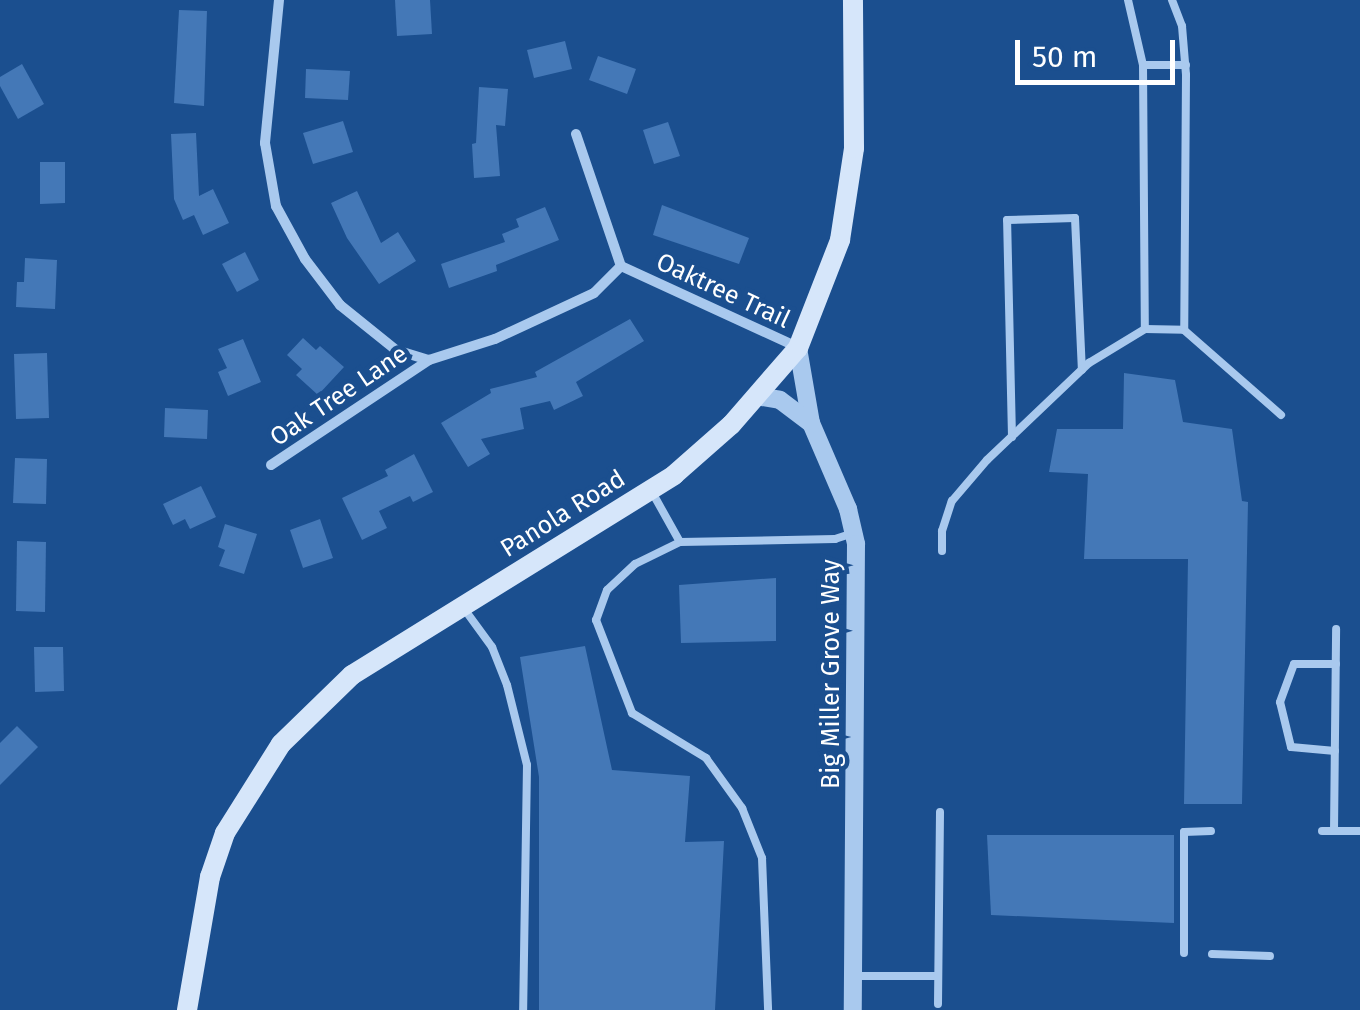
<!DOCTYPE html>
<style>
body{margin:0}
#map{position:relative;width:1360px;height:1010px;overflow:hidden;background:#1b4f8f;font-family:"Fira Sans",sans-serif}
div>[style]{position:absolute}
.building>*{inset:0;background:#4478b7}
.service>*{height:8px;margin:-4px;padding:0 4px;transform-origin:4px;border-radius:4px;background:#a9c9ee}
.minor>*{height:10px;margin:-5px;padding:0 5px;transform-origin:5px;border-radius:5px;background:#a9c9ee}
.tertiary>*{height:18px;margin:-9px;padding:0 9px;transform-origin:9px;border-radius:9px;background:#a9c9ee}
.secondary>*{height:20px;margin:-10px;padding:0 10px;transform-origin:10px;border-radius:10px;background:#d6e6fa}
span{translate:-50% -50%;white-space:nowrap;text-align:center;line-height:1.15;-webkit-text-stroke:9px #1b4f8f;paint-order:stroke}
.street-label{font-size:25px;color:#fff}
.scale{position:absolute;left:1015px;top:40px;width:160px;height:45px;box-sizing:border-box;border:5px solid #fff;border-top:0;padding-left:12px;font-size:30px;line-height:35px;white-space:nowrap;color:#fff;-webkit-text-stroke:8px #1b4f8f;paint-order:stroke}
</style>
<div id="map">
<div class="building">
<div style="clip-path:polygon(395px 0,430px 0,432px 34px,397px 36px)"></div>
<div style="clip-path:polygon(179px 10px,207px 11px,204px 106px,174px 103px)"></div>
<div style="clip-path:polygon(565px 41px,572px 69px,534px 78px,527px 50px)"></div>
<div style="clip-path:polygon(598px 56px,636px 69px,627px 94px,589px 80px)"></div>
<div style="clip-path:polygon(22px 64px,44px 104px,18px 119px,0 86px,0 77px)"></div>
<div style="clip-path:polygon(306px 69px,350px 71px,348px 100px,305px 98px)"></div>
<div style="clip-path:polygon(479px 87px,508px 89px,505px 126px,496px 125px,500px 176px,474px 178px,472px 144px,476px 143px)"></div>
<div style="clip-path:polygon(343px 121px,353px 152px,313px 164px,303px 133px)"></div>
<div style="clip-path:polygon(668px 122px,680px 156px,654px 164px,643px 130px)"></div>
<div style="clip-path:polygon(196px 133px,199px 196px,213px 189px,229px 223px,203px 235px,194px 215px,183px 220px,174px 199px,171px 134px)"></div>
<div style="clip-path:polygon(40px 162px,65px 162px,65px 203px,40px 204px)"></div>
<div style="clip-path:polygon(357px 191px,381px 243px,398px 232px,416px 261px,379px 284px,347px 238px,331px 203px)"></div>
<div style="clip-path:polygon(662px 205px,749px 238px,739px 264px,653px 235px)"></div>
<div style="clip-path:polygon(545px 207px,559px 240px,496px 265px,497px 271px,449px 288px,441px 264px,505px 242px,502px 234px,519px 227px,516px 219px)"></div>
<div style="clip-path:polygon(245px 252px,259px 280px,237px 292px,222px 264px)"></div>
<div style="clip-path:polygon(25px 258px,57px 260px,55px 309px,16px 307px,17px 282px,24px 282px)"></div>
<div style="clip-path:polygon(630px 319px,644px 341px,576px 382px,583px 396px,554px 410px,550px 401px,520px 408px,524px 429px,481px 439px,490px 454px,468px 467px,441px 423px,491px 393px,490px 389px,537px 377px,535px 372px)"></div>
<div style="clip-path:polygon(303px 338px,316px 350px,320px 346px,344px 367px,318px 395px,296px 375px,302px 369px,287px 355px)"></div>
<div style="clip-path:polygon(243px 339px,261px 382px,228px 396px,218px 372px,227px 368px,218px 349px)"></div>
<div style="clip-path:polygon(47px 353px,49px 418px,16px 419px,14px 354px)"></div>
<div style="clip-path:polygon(1124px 373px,1175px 380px,1183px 422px,1232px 429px,1242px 501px,1248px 502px,1242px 804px,1184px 804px,1188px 559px,1084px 559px,1088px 474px,1049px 472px,1057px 429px,1123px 429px)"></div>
<div style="clip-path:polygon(165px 408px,208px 410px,207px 439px,164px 437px)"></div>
<div style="clip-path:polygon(414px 454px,433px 492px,413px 502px,410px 496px,379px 511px,387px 528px,362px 540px,342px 498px,388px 476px,385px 470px)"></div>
<div style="clip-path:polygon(15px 458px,47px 459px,46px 504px,13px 503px)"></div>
<div style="clip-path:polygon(201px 486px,216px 517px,190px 529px,185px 519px,173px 525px,163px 504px)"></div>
<div style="clip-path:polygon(320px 519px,333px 558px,303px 568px,290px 530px)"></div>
<div style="clip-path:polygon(225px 524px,257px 534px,244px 574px,219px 566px,225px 550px,218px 547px)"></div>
<div style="clip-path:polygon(17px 541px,46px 542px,45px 612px,16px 611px)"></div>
<div style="clip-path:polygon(776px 578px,776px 641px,681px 643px,679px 585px)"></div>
<div style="clip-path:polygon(585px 646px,612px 770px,690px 776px,685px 842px,724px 841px,715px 1010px,539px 1010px,539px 777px,520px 657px)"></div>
<div style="clip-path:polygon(34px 647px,63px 647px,64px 691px,35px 692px)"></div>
<div style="clip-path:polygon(17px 726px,38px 747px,0 785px,0 743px)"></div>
<div style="clip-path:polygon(987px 835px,1174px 835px,1174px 923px,991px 915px)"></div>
</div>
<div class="service">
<div style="left:1128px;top:0;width:67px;rotate:77deg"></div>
<div style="left:1143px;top:65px;width:264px;rotate:89.6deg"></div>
<div style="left:1172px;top:0;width:28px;rotate:69deg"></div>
<div style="left:1182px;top:26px;width:49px;rotate:85.3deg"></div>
<div style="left:1186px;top:75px;width:255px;rotate:90.4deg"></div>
<div style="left:1143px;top:65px;width:43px"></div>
<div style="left:1012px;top:437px;width:217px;rotate:-91.3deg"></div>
<div style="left:1007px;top:220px;width:68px;rotate:-1.7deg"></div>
<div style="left:1075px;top:218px;width:152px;rotate:87.4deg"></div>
<div style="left:652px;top:492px;width:57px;rotate:60.8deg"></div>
<div style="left:680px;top:542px;width:50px;rotate:153.9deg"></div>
<div style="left:635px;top:564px;width:38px;rotate:137deg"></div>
<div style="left:607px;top:590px;width:32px;rotate:110deg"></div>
<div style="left:596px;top:620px;width:100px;rotate:68.8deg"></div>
<div style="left:632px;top:713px;width:87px;rotate:31.3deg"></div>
<div style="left:706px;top:758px;width:62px;rotate:54.2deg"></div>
<div style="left:742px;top:808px;width:54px;rotate:68.2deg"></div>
<div style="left:762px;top:858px;width:152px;rotate:87.7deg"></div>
<div style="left:680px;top:542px;width:155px;rotate:-1.1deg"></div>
<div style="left:835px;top:539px;width:20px;rotate:-18deg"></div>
<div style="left:942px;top:551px;width:20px;rotate:-90deg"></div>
<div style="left:942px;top:531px;width:32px;rotate:-72deg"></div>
<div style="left:952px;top:501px;width:54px;rotate:-49.5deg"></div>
<div style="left:987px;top:460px;width:141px;rotate:-43.6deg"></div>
<div style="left:1089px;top:363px;width:66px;rotate:-31.3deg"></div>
<div style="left:1145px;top:329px;width:39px;rotate:1deg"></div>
<div style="left:1184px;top:330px;width:129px;rotate:41.2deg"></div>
<div style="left:465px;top:610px;width:46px;rotate:53.9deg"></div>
<div style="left:492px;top:647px;width:41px;rotate:68.5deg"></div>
<div style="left:507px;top:685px;width:82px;rotate:76deg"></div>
<div style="left:527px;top:765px;width:245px;rotate:90.9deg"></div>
<div style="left:1335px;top:751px;width:44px;rotate:-174.8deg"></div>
<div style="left:1291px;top:747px;width:46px;rotate:-103.7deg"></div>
<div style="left:1280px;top:702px;width:40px;rotate:-69.8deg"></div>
<div style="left:1294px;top:664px;width:42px"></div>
<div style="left:1322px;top:831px;width:38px"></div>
<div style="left:1334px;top:831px;width:202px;rotate:-89.4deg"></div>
<div style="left:1184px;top:953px;width:121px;rotate:-90deg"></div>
<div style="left:1184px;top:832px;width:27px;rotate:-2deg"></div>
<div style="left:1212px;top:954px;width:58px;rotate:2deg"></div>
<div style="left:854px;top:976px;width:84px"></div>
<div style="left:938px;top:1004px;width:192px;rotate:-89.4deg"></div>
</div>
<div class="minor">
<div style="left:279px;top:0;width:144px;rotate:95.6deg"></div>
<div style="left:265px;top:143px;width:64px;rotate:80.1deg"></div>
<div style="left:276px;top:206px;width:60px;rotate:61.3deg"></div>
<div style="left:305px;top:259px;width:58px;rotate:52.7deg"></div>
<div style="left:340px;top:305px;width:72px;rotate:38.8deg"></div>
<div style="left:396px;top:350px;width:34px;rotate:17deg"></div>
<div style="left:429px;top:360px;width:69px;rotate:-17.7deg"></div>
<div style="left:495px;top:339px;width:109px;rotate:-24.9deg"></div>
<div style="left:594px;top:293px;width:38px;rotate:-45deg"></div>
<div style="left:576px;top:134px;width:139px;rotate:71.2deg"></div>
<div style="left:621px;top:266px;width:194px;rotate:24.7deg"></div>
<div style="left:271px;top:465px;width:190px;rotate:-33.6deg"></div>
</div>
<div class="tertiary">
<div style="left:798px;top:348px;width:76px;rotate:80.2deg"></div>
<div style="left:811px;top:423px;width:94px;rotate:66.7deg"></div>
<div style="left:848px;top:509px;width:36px;rotate:77deg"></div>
<div style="left:856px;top:544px;width:466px;rotate:90.4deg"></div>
<div style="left:756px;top:396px;width:24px;rotate:9deg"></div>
<div style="left:780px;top:400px;width:39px;rotate:37deg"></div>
</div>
<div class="secondary">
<div style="left:187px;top:1010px;width:135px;rotate:-80.2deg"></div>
<div style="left:210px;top:877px;width:46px;rotate:-71.2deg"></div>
<div style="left:225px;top:833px;width:105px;rotate:-57.8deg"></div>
<div style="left:281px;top:744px;width:99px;rotate:-44.2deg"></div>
<div style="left:352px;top:675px;width:379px;rotate:-31.8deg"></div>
<div style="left:674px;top:475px;width:76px;rotate:-41.3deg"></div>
<div style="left:731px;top:425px;width:102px;rotate:-49deg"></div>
<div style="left:798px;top:348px;width:116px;rotate:-68.7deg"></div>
<div style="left:840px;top:240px;width:93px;rotate:-81.3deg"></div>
<div style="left:854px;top:148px;width:148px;rotate:-90.4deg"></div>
</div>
<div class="street-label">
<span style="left:723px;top:291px;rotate:25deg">Oaktree Trail</span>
<span style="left:339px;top:396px;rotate:-34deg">Oak Tree Lane</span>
<span style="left:563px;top:514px;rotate:-32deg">Panola Road</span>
<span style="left:831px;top:674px;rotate:-90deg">Big Miller Grove Way</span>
</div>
<div class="scale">50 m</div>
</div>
